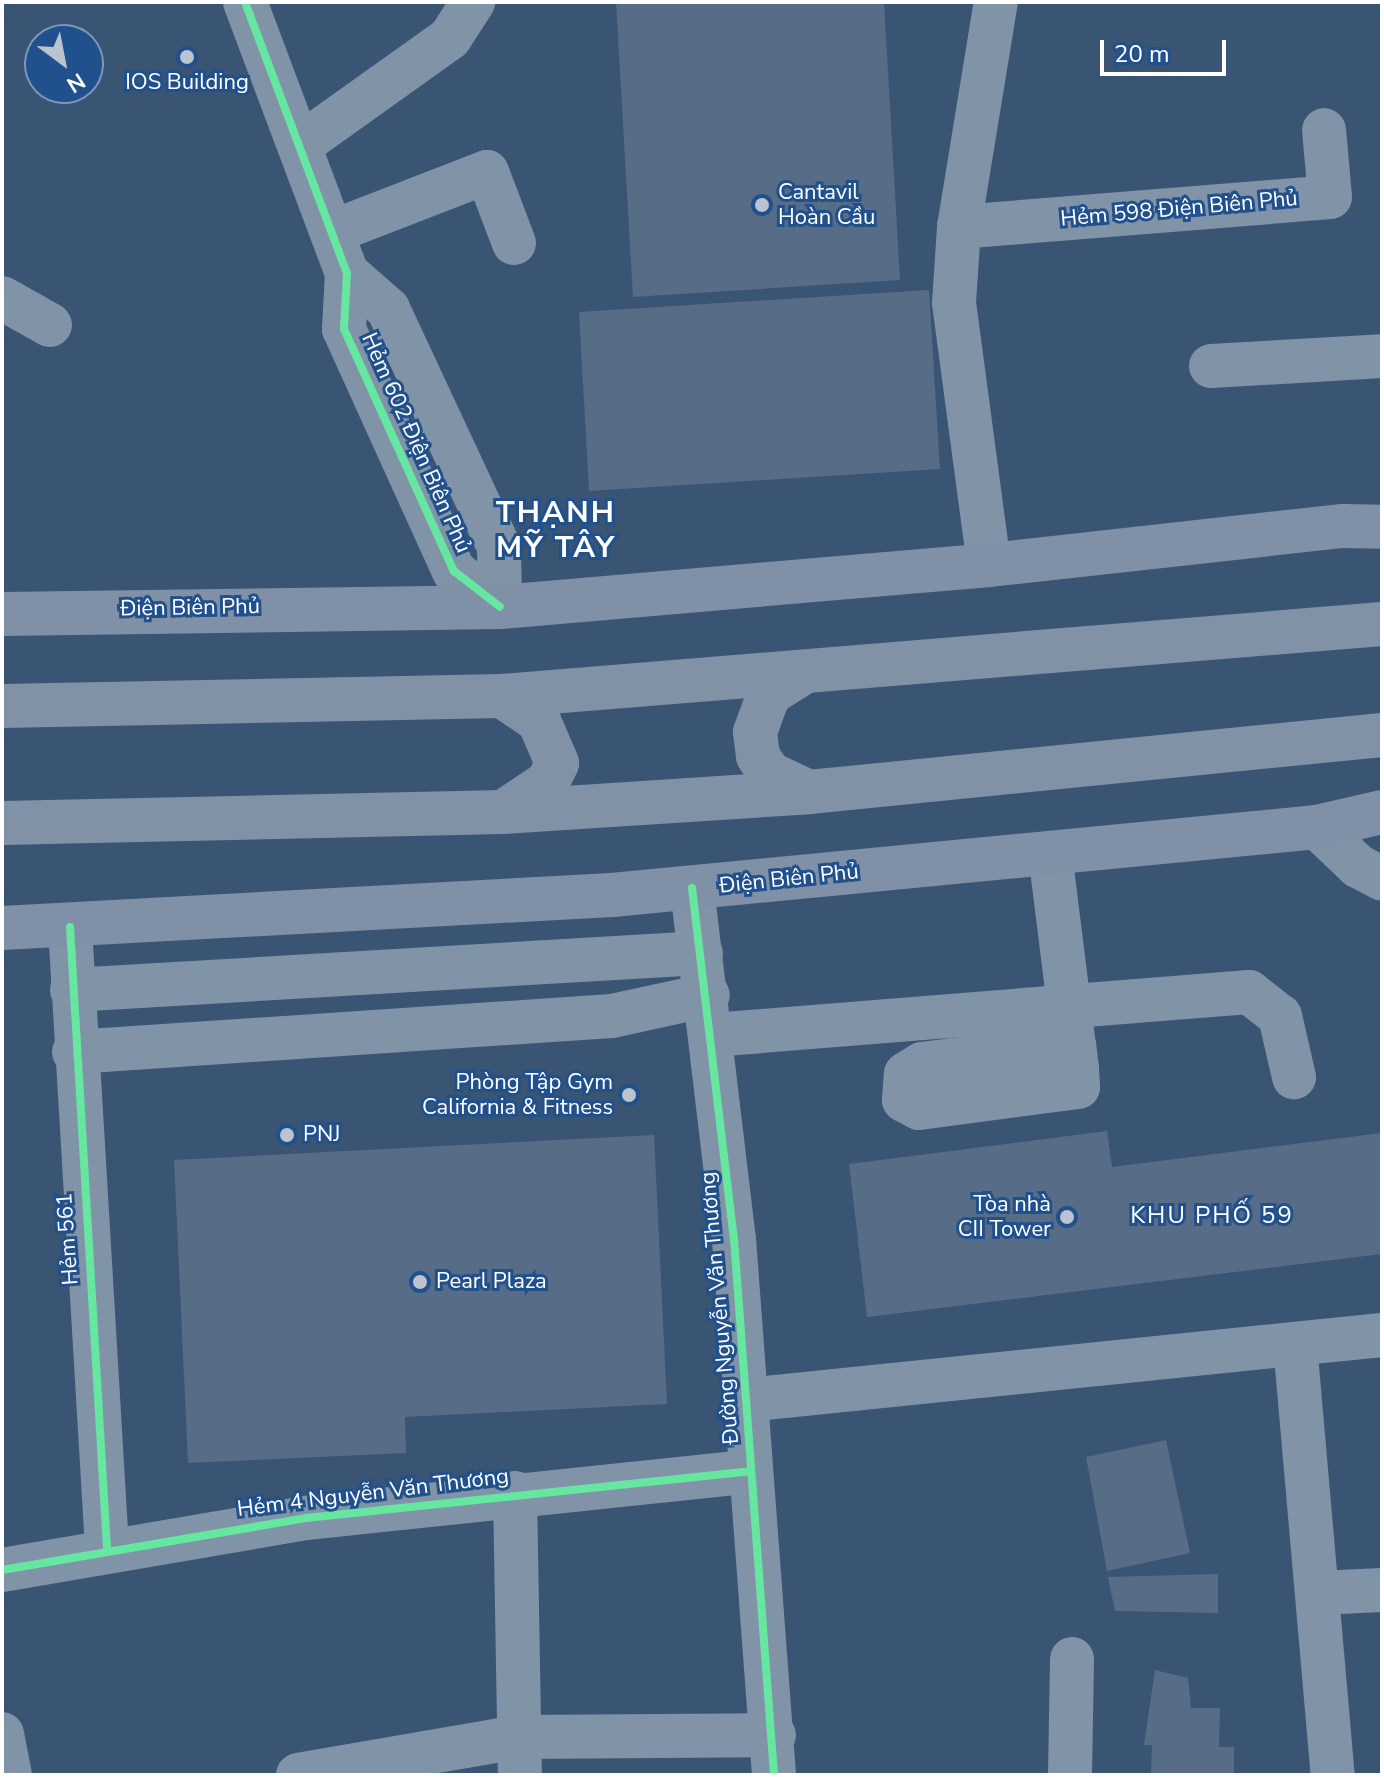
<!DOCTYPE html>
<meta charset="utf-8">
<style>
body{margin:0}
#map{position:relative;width:1384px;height:1777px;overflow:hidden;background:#3a5474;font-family:"Nunito Sans",sans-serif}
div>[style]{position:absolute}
.building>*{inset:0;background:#576c86}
.minor>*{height:44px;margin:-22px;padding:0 22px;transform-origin:22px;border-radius:22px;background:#8193a7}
.major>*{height:44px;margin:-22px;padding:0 22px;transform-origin:22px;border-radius:22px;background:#8090a7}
.highway>*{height:44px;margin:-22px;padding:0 22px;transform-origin:22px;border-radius:22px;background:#8192a7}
.cycleway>*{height:8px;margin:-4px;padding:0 4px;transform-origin:4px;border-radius:4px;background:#66e7a1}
.dots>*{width:22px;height:22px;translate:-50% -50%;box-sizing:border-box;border:4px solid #21518c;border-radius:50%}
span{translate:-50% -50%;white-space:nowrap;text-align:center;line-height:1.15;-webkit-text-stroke:6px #21518c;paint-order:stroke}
.poi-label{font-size:22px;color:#fff}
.left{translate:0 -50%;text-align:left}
.right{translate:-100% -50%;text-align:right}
.street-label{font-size:22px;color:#fff}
.neighbourhood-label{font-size:24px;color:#fff;letter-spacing:2px}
.district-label{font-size:30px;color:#fff;font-weight:700;letter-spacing:2px}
.frame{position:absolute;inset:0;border:4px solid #fff;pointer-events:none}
.north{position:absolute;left:24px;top:24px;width:80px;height:80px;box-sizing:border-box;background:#21518c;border:2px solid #7a97ba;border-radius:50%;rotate:148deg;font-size:22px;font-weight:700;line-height:32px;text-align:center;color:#fff}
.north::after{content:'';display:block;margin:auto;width:28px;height:36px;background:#bac3ce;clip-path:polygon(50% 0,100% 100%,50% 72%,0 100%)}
.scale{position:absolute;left:1100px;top:40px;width:126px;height:36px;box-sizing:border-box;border:4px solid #fff;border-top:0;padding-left:10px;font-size:24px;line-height:28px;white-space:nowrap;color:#fff;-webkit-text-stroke:6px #21518c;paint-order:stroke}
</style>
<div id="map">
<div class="building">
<div style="clip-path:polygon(616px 2px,884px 2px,900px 280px,633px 297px)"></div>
<div style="clip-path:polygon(929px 290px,940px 469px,589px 491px,579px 312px)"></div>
<div style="clip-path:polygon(1107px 1131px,1112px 1167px,1382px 1133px,1382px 1254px,867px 1317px,849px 1164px)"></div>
<div style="clip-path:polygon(654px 1135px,667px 1404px,405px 1417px,406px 1453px,188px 1463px,174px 1160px)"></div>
<div style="clip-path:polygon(1166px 1440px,1190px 1553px,1107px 1571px,1086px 1457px)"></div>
<div style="clip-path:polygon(1218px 1574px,1218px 1613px,1115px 1611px,1108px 1577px)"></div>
<div style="clip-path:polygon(1155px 1670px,1188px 1678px,1191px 1708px,1220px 1708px,1219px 1747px,1234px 1747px,1234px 1775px,1151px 1775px,1152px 1745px,1144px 1745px)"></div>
</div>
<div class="minor">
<div style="left:245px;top:2px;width:290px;rotate:69.4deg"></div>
<div style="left:347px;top:273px;width:56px;rotate:93.1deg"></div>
<div style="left:344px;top:329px;width:266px;rotate:65.6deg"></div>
<div style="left:454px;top:571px;width:58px;rotate:38deg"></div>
<div style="left:300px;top:145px;width:184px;rotate:-35.5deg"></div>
<div style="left:450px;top:38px;width:43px;rotate:-57.4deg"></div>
<div style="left:959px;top:227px;width:372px;rotate:-4.6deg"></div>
<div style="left:1330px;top:197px;width:67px;rotate:-95.1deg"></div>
<div style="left:332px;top:232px;width:166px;rotate:-21.2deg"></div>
<div style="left:487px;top:172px;width:76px;rotate:69.2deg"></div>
<div style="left:347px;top:273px;width:55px;rotate:41.3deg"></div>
<div style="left:388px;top:309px;width:263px;rotate:65deg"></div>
<div style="left:499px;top:547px;width:60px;rotate:89deg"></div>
<div style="left:2px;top:298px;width:55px;rotate:29.4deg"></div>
<div style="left:1211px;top:366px;width:171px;rotate:-3.3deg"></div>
<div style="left:989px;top:565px;width:264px;rotate:-97.6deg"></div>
<div style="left:954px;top:303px;width:76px;rotate:-86.2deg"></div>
<div style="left:959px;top:227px;width:228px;rotate:-80.7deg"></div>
<div style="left:1317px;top:827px;width:57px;rotate:43.6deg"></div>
<div style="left:1358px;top:866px;width:27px;rotate:28deg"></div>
<div style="left:1050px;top:853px;width:154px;rotate:82.9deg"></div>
<div style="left:1069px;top:1006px;width:38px;rotate:83deg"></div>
<div style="left:1074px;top:1044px;width:24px;rotate:83deg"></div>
<div style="left:1077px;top:1068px;width:19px;rotate:87deg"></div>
<div style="left:1078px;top:1087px;width:160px;rotate:172.5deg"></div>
<div style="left:919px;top:1108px;width:17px;rotate:-152deg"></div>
<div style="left:904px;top:1100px;width:26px;rotate:-86deg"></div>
<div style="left:906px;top:1074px;width:19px;rotate:-32deg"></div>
<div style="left:922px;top:1064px;width:153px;rotate:-7.5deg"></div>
<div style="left:692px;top:888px;width:354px;rotate:83.2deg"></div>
<div style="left:734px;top:1239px;width:537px;rotate:85.73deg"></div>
<div style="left:70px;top:927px;width:622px;rotate:86.59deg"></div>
<div style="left:72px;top:990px;width:630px;rotate:-3.37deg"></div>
<div style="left:712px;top:1035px;width:539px;rotate:-4.58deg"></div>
<div style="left:1249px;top:992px;width:39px;rotate:38deg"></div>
<div style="left:1280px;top:1016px;width:63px;rotate:77.1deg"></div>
<div style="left:74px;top:1052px;width:539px;rotate:-3.83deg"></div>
<div style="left:612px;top:1016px;width:98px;rotate:-12.3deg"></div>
<div style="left:1295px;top:1344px;width:433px;rotate:85deg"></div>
<div style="left:745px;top:1400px;width:640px;rotate:-5.83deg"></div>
<div style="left:515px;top:1493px;width:282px;rotate:89deg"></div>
<div style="left:2px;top:1570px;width:308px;rotate:-9.7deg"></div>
<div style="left:306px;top:1518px;width:447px;rotate:-6deg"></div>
<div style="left:1317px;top:1593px;width:65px;rotate:-2.6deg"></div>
<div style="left:2px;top:1734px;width:42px;rotate:79deg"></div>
<div style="left:298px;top:1775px;width:224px;rotate:-9.8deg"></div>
<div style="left:519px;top:1737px;width:255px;rotate:-0.4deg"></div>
<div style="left:1070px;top:1775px;width:116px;rotate:-89deg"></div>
</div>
<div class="major">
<div style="left:2px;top:614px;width:498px;rotate:-0.8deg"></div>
<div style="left:500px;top:607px;width:491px;rotate:-4.9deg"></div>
<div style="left:989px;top:565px;width:356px;rotate:-6.3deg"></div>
<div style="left:1343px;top:526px;width:39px;rotate:1deg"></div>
<div style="left:2px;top:928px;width:611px;rotate:-3.1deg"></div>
<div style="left:612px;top:895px;width:708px;rotate:-5.51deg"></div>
<div style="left:1317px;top:827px;width:67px;rotate:-13deg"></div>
</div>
<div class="highway">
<div style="left:801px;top:674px;width:38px;rotate:148deg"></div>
<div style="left:769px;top:694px;width:40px;rotate:110.2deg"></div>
<div style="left:755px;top:732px;width:24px;rotate:83deg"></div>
<div style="left:758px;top:756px;width:20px;rotate:57deg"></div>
<div style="left:769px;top:773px;width:44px;rotate:25.4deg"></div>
<div style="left:502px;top:696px;width:45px;rotate:34deg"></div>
<div style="left:539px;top:721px;width:46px;rotate:66.8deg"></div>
<div style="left:557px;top:763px;width:21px;rotate:115deg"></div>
<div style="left:548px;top:782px;width:54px;rotate:146.3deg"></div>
<div style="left:2px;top:706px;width:500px;rotate:-1.15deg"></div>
<div style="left:502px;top:696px;width:883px;rotate:-4.68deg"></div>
<div style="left:2px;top:823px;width:501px;rotate:-1.26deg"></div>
<div style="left:503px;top:812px;width:307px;rotate:-3.7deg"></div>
<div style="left:809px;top:792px;width:576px;rotate:-5.68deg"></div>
</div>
<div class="cycleway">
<div style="left:245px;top:2px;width:290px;rotate:69.4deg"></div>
<div style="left:347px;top:273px;width:56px;rotate:93.1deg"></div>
<div style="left:344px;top:329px;width:266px;rotate:65.6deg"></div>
<div style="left:454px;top:571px;width:58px;rotate:38deg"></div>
<div style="left:692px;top:888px;width:354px;rotate:83.2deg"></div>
<div style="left:734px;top:1239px;width:537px;rotate:85.73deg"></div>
<div style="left:70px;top:927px;width:622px;rotate:86.59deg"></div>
<div style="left:2px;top:1570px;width:308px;rotate:-9.7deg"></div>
<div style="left:306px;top:1518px;width:447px;rotate:-6deg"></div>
</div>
<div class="dots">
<div style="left:187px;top:57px;background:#bac3ce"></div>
<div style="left:762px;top:205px;background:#bac3ce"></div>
<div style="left:629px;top:1095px;background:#bac3ce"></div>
<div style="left:287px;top:1135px;background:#bac3ce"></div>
<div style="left:1067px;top:1217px;background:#bac3ce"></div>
<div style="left:420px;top:1282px;background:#bac3ce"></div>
</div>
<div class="poi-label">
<span style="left:187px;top:83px">IOS Building</span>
<span class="left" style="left:778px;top:205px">Cantavil<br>Hoàn Cầu</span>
<span class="right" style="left:613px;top:1095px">Phòng Tập Gym<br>California &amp; Fitness</span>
<span class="left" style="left:303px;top:1135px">PNJ</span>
<span class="right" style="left:1051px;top:1217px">Tòa nhà<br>CII Tower</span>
<span class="left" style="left:436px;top:1282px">Pearl Plaza</span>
</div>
<div class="street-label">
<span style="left:1179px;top:209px;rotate:-5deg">Hẻm 598 Điện Biên Phủ</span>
<span style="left:416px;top:443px;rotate:66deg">Hẻm 602 Điện Biên Phủ</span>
<span style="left:190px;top:608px;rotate:-1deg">Điện Biên Phủ</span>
<span style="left:789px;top:879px;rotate:-6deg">Điện Biên Phủ</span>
<span style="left:68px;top:1239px;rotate:-94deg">Hẻm 561</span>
<span style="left:720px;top:1308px;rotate:-95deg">Đường Nguyễn Văn Thương</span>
<span style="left:373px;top:1493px;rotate:-7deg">Hẻm 4 Nguyễn Văn Thương</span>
</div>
<div class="neighbourhood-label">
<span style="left:1212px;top:1216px">KHU PHỐ 59</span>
</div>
<div class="district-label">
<span style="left:556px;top:530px">THẠNH<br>MỸ TÂY</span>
</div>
<div class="frame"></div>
<div class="north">N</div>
<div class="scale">20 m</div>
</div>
